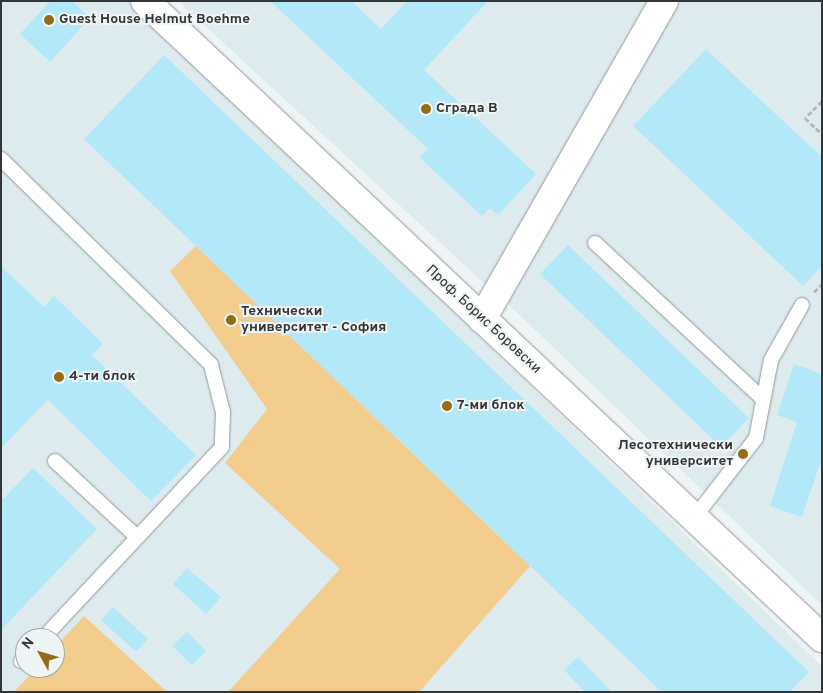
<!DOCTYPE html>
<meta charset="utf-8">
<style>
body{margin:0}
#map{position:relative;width:823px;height:693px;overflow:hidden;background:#eff4f5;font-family:Overpass,sans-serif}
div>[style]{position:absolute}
.built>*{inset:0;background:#ddebef}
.green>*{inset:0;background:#f2cd8d}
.building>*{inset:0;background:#b3e8f8}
.path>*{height:3px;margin-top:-1.5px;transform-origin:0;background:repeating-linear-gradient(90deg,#b5b9ba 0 5px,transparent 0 7.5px)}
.roads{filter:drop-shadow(0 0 1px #949899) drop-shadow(0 0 1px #949899)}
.lane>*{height:14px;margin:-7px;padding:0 7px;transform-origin:7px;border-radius:7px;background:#fff}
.street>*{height:28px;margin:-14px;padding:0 14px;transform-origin:14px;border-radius:14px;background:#fff}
.dots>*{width:14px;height:14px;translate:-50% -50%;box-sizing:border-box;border:2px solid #eff4f5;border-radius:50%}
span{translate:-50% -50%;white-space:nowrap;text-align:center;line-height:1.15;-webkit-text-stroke:4px #eff4f5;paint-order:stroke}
.poi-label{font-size:14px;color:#333536;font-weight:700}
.left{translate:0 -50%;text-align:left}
.right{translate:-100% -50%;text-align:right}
.street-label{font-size:14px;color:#333536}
.frame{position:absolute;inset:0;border:2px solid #333536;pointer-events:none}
.north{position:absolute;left:15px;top:628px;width:50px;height:50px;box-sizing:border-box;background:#eff4f5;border:1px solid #a4a8a9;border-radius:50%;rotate:309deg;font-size:14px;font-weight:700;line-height:20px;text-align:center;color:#333536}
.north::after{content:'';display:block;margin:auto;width:18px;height:22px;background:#936c15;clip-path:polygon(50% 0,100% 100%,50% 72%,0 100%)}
</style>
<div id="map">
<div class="built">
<div style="clip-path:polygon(evenodd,1px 1px,130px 1px,822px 666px,822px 692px,1px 692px,1px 1px,25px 638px,55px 638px,55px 668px,25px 668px,25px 638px)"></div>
<div style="clip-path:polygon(178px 1px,647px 1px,486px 285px)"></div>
<div style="clip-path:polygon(680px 1px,822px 1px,822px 605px,507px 303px)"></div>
</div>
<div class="green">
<div style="clip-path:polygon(196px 246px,530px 566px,419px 692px,228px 692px,340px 569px,225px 463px,267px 409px,170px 271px)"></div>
<div style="clip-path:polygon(84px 616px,167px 692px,14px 692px,36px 668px,55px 668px,55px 647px)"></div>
</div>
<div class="building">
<div style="clip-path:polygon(50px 1px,72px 1px,90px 18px,50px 62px,20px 34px)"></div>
<div style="clip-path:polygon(270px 1px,351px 1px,381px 29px,407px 1px,488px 1px,424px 70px,536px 174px,498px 215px,490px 208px,482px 216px,419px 157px,428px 149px)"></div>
<div style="clip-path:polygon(706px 49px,822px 157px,822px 266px,803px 286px,633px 126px)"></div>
<div style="clip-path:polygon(164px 55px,809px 672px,790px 692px,662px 692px,84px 139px)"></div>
<div style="clip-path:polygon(568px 245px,749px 418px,721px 447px,540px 274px)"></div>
<div style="clip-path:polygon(1px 266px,44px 307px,54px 296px,103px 344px,92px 355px,196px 455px,151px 501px,48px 400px,1px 448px)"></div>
<div style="clip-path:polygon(794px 364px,822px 374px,822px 458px,802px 517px,770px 506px,797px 422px,777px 415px)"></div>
<div style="clip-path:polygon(33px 468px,97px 529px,1px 630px,1px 501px)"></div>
<div style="clip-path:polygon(187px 568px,221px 597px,206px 614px,173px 584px)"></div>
<div style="clip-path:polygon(113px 607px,148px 639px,136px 652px,101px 620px)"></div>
<div style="clip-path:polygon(187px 632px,206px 651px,192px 665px,172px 646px)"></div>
<div style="clip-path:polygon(578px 657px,612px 692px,585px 692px,564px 670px)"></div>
</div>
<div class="path">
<div style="left:822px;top:101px;width:24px;rotate:135deg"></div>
<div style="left:805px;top:118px;width:23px;rotate:43deg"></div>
<div style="left:814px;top:292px;width:11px;rotate:-45deg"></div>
</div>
<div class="roads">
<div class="lane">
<div style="left:1px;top:159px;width:294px;rotate:44.4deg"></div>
<div style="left:211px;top:365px;width:49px;rotate:75.7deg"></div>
<div style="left:223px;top:412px;width:35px;rotate:92deg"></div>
<div style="left:222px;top:447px;width:262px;rotate:133.1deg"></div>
<div style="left:595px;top:243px;width:229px;rotate:42.9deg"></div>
<div style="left:55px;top:461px;width:112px;rotate:42.8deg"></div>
<div style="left:694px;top:518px;width:101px;rotate:-52.2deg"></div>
<div style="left:756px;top:438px;width:79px;rotate:-79.1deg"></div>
<div style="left:771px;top:360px;width:63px;rotate:-60.6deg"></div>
<div style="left:21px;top:661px;width:6px;rotate:-45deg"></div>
</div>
<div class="street">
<div style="left:145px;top:1px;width:930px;rotate:43.26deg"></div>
<div style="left:482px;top:319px;width:366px;rotate:-60.2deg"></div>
</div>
</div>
<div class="dots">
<div style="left:49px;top:20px;background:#936c15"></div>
<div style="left:426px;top:109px;background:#936c15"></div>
<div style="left:231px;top:320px;background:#936c15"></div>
<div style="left:59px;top:377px;background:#936c15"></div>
<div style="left:447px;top:406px;background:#936c15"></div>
<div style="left:743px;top:454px;background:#936c15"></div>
</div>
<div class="poi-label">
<span class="left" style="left:59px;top:20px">Guest House Helmut Boehme</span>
<span class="left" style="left:436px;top:109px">Сграда В</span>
<span class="left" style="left:241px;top:320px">Технически<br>университет - София</span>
<span class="left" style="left:69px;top:377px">4-ти блок</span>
<span class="left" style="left:457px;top:406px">7-ми блок</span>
<span class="right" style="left:733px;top:454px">Лесотехнически<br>университет</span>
</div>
<div class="street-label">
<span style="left:483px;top:320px;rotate:43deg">Проф. Борис Боровски</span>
</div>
<div class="frame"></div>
<div class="north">N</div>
</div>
